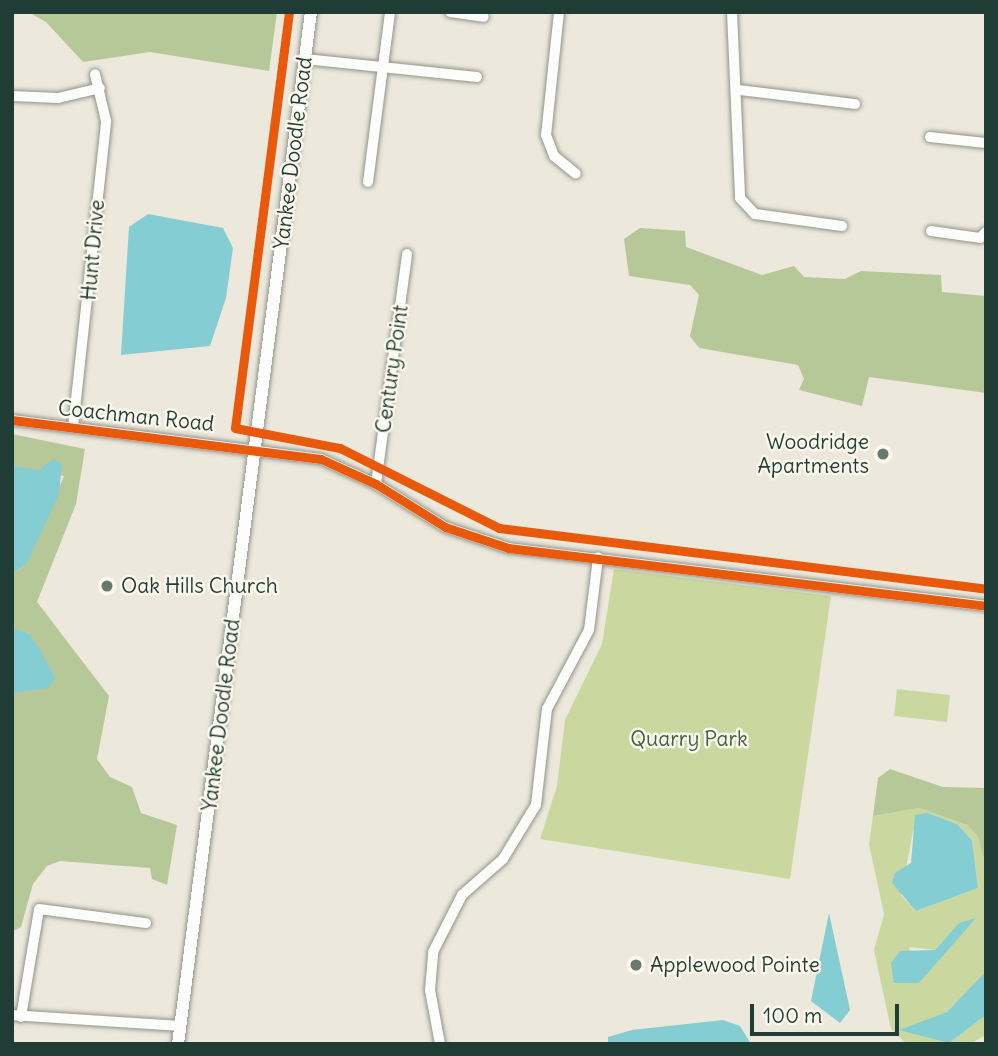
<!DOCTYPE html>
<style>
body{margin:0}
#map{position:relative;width:998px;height:1056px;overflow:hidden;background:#ece8db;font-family:Delius,sans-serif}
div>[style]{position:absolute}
.green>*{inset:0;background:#cad8a0}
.forest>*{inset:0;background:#b7c898}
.water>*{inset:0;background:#83cdd3}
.roads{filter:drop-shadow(0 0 2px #91948c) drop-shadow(0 0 2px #91948c)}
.minor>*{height:10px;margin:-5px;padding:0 5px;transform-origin:5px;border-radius:5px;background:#fcfcfa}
.major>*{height:12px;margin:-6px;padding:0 6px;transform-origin:6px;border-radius:6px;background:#fcfcfa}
.cycleway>*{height:9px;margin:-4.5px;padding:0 4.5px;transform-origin:4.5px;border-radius:4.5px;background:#e8590c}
.dots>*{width:19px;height:19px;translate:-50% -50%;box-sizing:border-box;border:4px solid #fbf7ec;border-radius:50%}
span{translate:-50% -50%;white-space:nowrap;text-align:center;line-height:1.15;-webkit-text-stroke:5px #fbf7ec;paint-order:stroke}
.street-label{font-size:21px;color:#1f3d34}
.poi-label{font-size:21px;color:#1f3d34}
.right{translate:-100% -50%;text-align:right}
.left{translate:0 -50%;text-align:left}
.park-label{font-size:21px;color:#436043}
.frame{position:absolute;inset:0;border:14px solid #1f3d34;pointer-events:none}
.scale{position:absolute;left:750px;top:1004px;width:149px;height:32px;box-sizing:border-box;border:4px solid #1f3d34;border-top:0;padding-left:9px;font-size:21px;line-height:24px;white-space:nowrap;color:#1f3d34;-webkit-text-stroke:5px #fbf7ec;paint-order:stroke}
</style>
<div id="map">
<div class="green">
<div style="clip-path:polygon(614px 569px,831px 596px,790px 879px,540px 839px,557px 786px,565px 720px,602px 644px)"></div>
<div style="clip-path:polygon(897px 689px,950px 695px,947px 722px,894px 716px)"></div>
<div style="clip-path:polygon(evenodd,920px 808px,967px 825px,978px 837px,986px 867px,986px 971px,947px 1012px,912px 1026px,949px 1043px,986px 1015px,986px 1035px,970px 1044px,907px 1044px,891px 1029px,874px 950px,884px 914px,869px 844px,873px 816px,920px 808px,928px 813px,957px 824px,972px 840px,978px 888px,916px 911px,901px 895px,913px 831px,928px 813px,920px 808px,944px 939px,919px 983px,909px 947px,935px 950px,944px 939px)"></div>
</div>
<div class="forest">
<div style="clip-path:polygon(28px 12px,277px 12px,269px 71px,150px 52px,83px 62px,46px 22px)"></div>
<div style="clip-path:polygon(640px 228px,685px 231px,686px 247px,762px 275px,794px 266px,804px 277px,845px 279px,861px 271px,941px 275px,942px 292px,986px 296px,986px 393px,869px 377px,862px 406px,799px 390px,804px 379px,798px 365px,699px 348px,690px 336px,699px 295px,690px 285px,629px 276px,624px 239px)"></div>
<div style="clip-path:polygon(12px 434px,85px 449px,76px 504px,37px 602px,109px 696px,97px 759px,110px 777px,132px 787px,141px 813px,177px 825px,167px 885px,152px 879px,150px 868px,60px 861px,47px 866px,33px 884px,21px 927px,12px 932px,12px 693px,55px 677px,28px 633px,12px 630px,12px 573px,26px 565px,64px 476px,12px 466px)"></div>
<div style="clip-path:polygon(890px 769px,943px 787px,984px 788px,986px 867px,978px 837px,967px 825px,920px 808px,873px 816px,878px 778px)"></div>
</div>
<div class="water">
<div style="clip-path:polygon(148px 214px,223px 228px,233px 248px,226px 298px,210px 346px,121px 355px,129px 227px)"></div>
<div style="clip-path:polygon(53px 459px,62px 464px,59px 494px,26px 565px,12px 573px,12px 466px,39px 470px)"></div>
<div style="clip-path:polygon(14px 629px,28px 633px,39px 648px,55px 677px,49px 688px,12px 693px)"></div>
<div style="clip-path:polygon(928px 813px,957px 824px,972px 840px,978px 888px,916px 911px,892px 883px,895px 873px,911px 863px,915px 815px)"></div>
<div style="clip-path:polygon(829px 913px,850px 1010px,840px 1023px,811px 1001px)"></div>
<div style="clip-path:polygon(976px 918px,919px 983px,894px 983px,891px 963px,900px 951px,935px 950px,959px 923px)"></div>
<div style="clip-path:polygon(986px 971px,986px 1015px,949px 1043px,899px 1030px,947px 1012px)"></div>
<div style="clip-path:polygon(723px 1020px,740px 1026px,751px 1044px,608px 1044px,608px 1037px,632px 1030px)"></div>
</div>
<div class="roads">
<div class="minor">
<div style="left:450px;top:12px;width:34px;rotate:8deg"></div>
<div style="left:559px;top:12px;width:124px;rotate:96deg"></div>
<div style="left:546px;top:135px;width:22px;rotate:69deg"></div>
<div style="left:554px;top:156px;width:28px;rotate:39deg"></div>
<div style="left:732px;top:12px;width:186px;rotate:87.5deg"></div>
<div style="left:740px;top:198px;width:22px;rotate:47deg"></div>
<div style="left:755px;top:214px;width:88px;rotate:7.9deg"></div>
<div style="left:305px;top:59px;width:173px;rotate:6deg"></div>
<div style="left:739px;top:90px;width:117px;rotate:6.9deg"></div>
<div style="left:12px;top:96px;width:46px;rotate:2.5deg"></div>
<div style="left:58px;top:98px;width:43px;rotate:-13.4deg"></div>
<div style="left:930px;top:137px;width:56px;rotate:6.1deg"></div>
<div style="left:368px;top:182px;width:171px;rotate:-82.6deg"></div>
<div style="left:931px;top:231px;width:49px;rotate:8.1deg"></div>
<div style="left:980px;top:238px;width:8px;rotate:-45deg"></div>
<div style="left:12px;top:420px;width:311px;rotate:7.2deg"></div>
<div style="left:321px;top:459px;width:60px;rotate:24.4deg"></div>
<div style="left:376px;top:484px;width:81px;rotate:31.9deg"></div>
<div style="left:445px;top:527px;width:66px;rotate:18.4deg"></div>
<div style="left:508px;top:548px;width:482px;rotate:6.9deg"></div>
<div style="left:73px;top:427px;width:308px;rotate:-83.8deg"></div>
<div style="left:106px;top:121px;width:48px;rotate:-103.2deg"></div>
<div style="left:376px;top:484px;width:232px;rotate:-82.3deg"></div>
<div style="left:12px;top:1015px;width:168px;rotate:3.7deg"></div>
<div style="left:21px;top:1017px;width:109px;rotate:-80.5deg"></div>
<div style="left:39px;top:909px;width:108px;rotate:7.5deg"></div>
<div style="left:440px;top:1044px;width:55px;rotate:-100.5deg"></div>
<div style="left:430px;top:990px;width:38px;rotate:-85deg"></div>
<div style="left:433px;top:952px;width:64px;rotate:-63deg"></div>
<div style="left:462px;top:895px;width:55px;rotate:-41.3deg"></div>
<div style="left:503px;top:859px;width:63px;rotate:-58.6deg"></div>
<div style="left:536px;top:805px;width:97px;rotate:-83.5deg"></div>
<div style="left:547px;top:709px;width:89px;rotate:-62deg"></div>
<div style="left:589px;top:630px;width:73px;rotate:-82.9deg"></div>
</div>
<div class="major">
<div style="left:178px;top:1044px;width:1041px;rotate:-82.66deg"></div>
</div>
</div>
<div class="cycleway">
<div style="left:289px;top:12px;width:419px;rotate:97.4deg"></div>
<div style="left:235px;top:428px;width:107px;rotate:10.8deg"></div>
<div style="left:340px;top:448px;width:178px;rotate:26.7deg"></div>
<div style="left:499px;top:528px;width:491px;rotate:7.1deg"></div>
<div style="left:12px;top:420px;width:311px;rotate:7.2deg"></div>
<div style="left:321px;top:459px;width:60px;rotate:24.4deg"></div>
<div style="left:376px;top:484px;width:81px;rotate:31.9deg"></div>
<div style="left:445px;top:527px;width:66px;rotate:18.4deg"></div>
<div style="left:508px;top:548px;width:482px;rotate:6.9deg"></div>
</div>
<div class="dots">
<div style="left:883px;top:454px;background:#67796e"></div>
<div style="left:107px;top:586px;background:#67796e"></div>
<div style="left:636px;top:965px;background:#67796e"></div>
</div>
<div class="street-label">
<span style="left:293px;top:153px;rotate:-83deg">Yankee Doodle Road</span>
<span style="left:93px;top:250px;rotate:-85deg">Hunt Drive</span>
<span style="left:392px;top:369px;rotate:-82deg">Century Point</span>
<span style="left:136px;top:416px;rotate:6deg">Coachman Road</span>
<span style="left:221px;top:715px;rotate:-83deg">Yankee Doodle Road</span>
</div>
<div class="poi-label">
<span class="right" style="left:869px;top:454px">Woodridge<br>Apartments</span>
<span class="left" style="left:121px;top:586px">Oak Hills Church</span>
<span class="left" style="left:650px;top:965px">Applewood Pointe</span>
</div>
<div class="park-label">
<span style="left:689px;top:739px">Quarry Park</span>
</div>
<div class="frame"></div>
<div class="scale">100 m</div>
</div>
